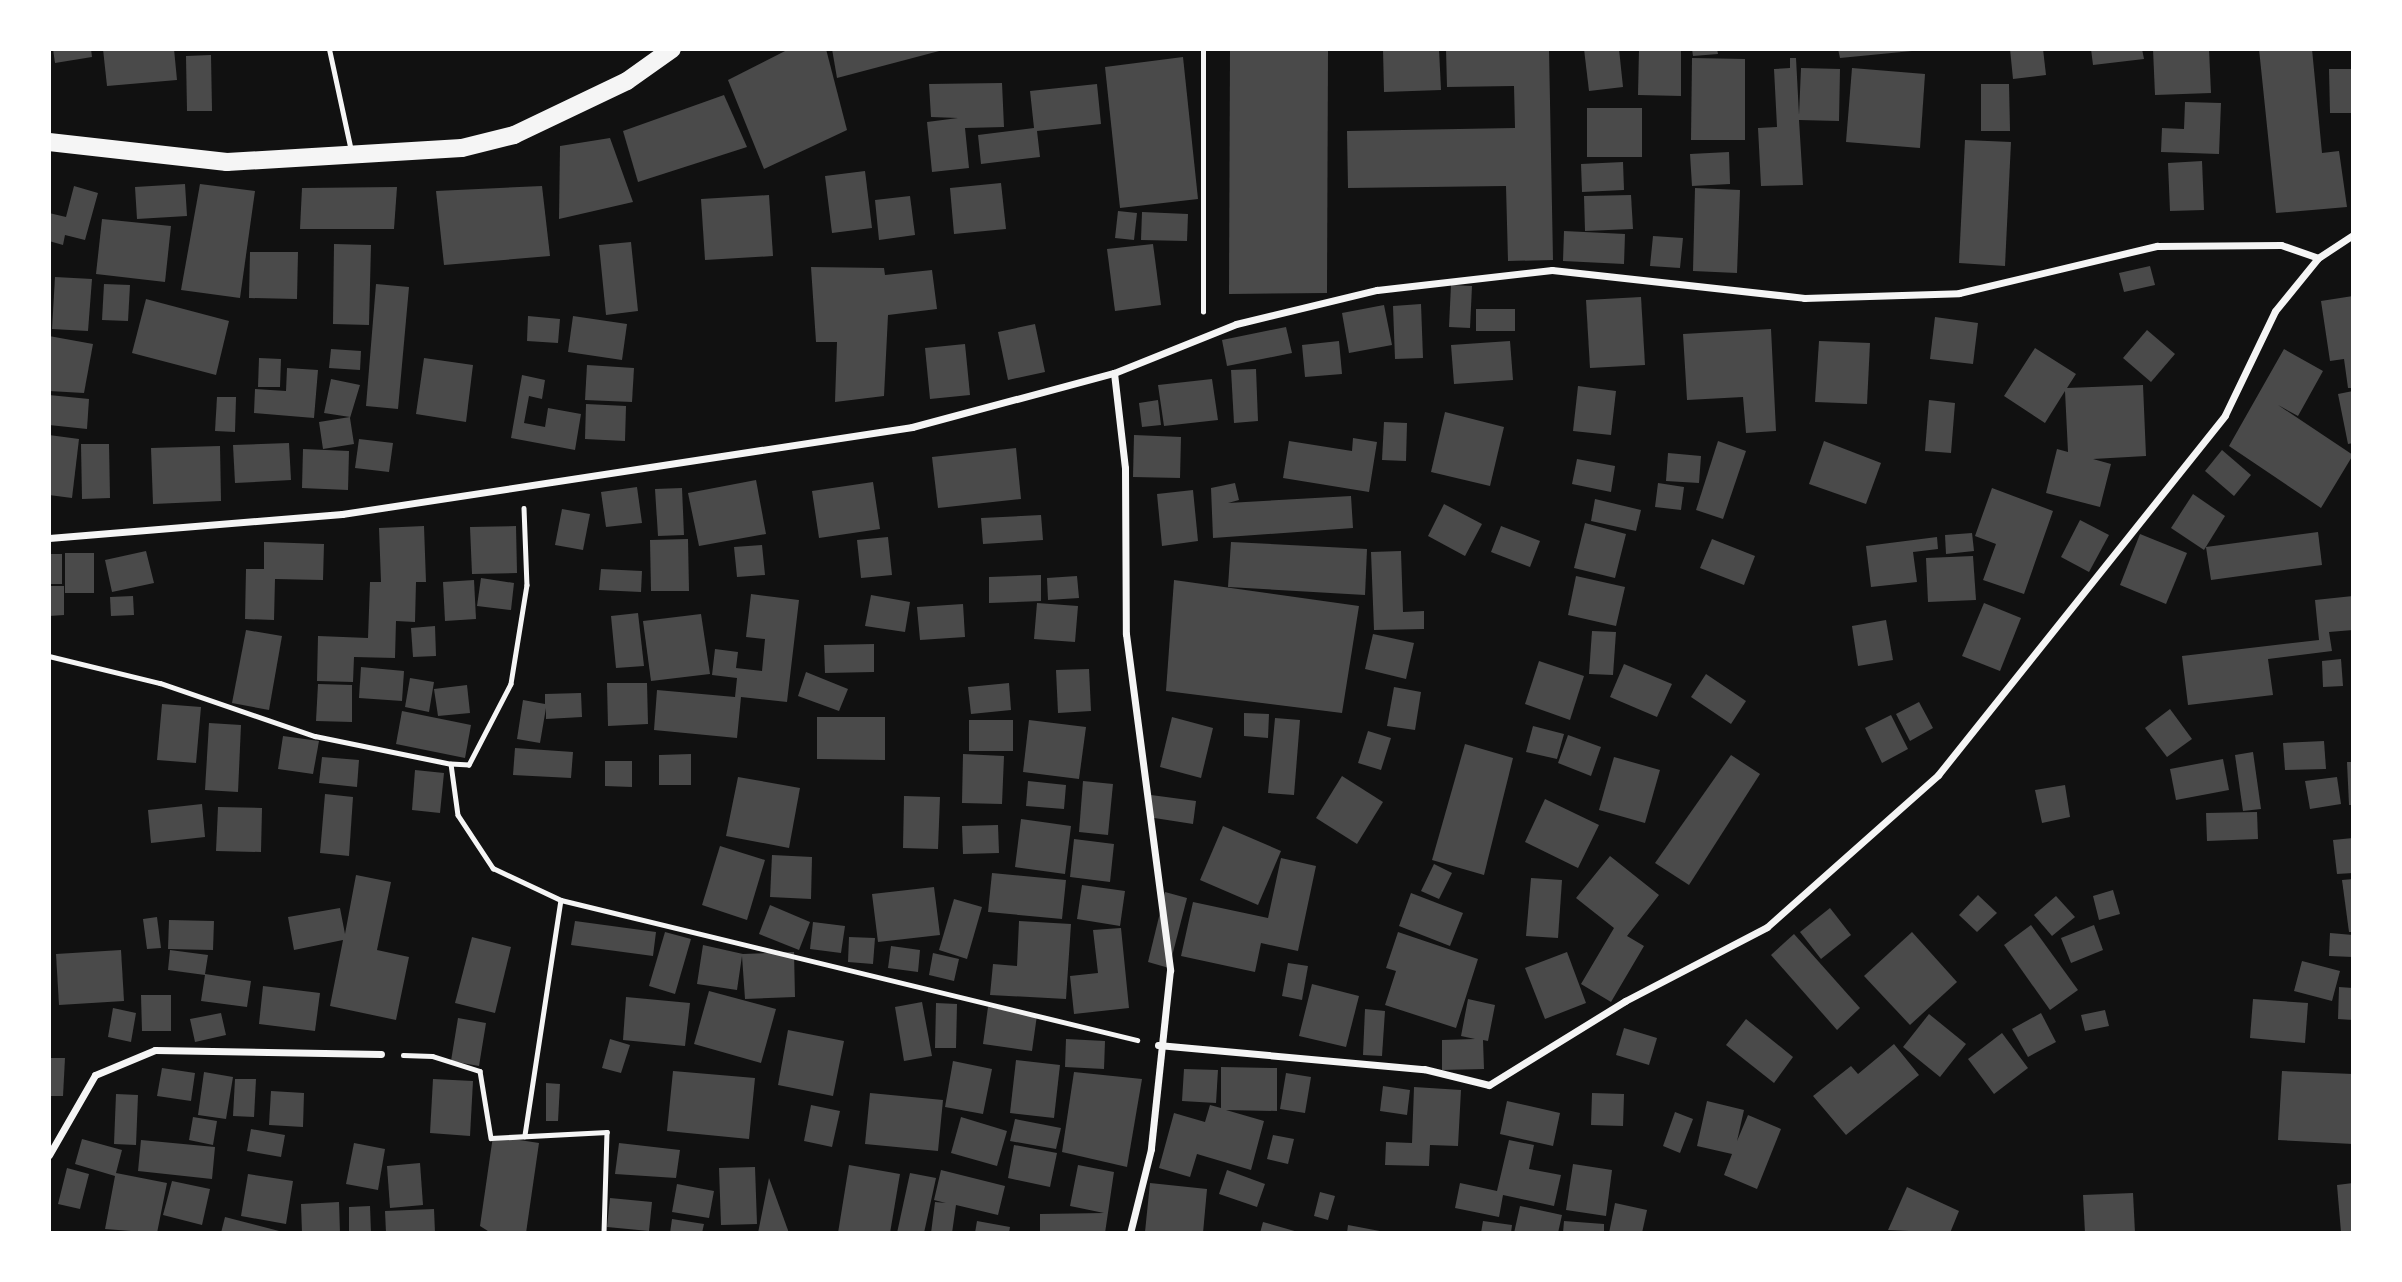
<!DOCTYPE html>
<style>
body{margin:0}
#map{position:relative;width:2402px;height:1282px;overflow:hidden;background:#111;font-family:"Golos Text",sans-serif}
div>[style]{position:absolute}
.building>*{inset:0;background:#4a4a4a}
.path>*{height:4.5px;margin:-2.25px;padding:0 2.25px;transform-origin:2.25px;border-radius:2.25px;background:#f5f5f5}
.service>*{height:5px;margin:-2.5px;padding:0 2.5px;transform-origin:2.5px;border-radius:2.5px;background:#f5f5f5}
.minor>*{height:7px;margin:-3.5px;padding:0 3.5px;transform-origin:3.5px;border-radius:3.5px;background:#f5f5f5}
.primary>*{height:18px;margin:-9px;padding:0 9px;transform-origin:9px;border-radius:9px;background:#f5f5f5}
span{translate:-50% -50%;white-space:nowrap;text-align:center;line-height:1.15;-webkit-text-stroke:7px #fff;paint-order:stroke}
.frame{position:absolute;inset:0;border:51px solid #fff;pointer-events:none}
</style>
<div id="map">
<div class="building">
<div style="clip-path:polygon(53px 49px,91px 49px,92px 57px,55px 63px)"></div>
<div style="clip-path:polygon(103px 49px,174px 49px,177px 80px,107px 86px)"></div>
<div style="clip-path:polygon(789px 49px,826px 49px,847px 130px,764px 169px,728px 80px)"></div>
<div style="clip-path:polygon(832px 49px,942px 49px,943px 50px,837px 78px)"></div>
<div style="clip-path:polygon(1230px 49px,1328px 49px,1327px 293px,1229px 294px)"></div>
<div style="clip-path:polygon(1383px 49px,1439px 49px,1441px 90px,1384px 92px)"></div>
<div style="clip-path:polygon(1446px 49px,1549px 49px,1553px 260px,1508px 261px,1506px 186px,1348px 188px,1347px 131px,1515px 128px,1514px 86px,1447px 87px)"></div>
<div style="clip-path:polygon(1584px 49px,1619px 49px,1623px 87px,1589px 91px)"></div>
<div style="clip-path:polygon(1639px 49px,1681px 49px,1681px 96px,1638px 95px)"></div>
<div style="clip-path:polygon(1692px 49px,1717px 49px,1718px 54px,1693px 56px)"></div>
<div style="clip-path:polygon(1838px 49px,1912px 49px,1912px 51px,1840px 58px)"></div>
<div style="clip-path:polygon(2010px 49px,2043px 49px,2046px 75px,2013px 79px)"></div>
<div style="clip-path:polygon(2091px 49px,2142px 49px,2144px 59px,2093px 65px)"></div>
<div style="clip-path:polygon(2153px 49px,2209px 49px,2211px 93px,2155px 95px)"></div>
<div style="clip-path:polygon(2259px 49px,2312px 49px,2322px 153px,2339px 151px,2347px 207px,2276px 213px)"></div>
<div style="clip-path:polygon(211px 55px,212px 111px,187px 111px,186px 56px)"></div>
<div style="clip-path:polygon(1183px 57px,1198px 199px,1120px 208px,1105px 67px)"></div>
<div style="clip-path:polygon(1692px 58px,1745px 59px,1745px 140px,1691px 140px)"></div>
<div style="clip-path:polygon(1790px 58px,1796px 58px,1799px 115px,1801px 68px,1840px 69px,1839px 121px,1799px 120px,1803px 185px,1761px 186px,1758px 128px,1777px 127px,1774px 69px,1790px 68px)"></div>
<div style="clip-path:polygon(1852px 68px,1925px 74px,1920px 148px,1846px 142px)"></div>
<div style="clip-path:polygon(2329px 69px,2353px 69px,2353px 113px,2330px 113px)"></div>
<div style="clip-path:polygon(1002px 83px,1004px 127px,965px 128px,969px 168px,932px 172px,927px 122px,958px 118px,931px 117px,929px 84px)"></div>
<div style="clip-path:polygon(1097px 84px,1101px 124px,1037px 131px,1040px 157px,981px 164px,978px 135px,1034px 128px,1030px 91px)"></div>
<div style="clip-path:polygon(1981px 84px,2009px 84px,2010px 131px,1981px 131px)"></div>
<div style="clip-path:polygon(724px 95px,747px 147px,638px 182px,623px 131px)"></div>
<div style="clip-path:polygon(2185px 102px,2221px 103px,2219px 154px,2161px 152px,2162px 128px,2184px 129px)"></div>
<div style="clip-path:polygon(1587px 108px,1642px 108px,1642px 157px,1587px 157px)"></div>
<div style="clip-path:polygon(610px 138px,633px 202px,559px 219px,560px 146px)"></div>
<div style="clip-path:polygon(1965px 140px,2011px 142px,2005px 266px,1959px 263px)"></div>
<div style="clip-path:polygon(1729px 152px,1730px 184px,1692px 186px,1690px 154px)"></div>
<div style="clip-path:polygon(2202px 161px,2204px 210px,2170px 211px,2168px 163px)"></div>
<div style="clip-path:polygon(1623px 162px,1624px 190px,1582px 192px,1581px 164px)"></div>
<div style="clip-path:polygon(865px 171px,872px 228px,832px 233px,825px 176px)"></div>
<div style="clip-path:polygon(1001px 183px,1006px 229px,954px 234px,950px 188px)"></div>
<div style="clip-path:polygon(185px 184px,187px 216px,137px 219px,135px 187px)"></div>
<div style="clip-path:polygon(200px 184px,255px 191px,240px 298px,181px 290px)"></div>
<div style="clip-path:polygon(74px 186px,98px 193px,85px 240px,65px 235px,63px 245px,49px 241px,49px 213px,66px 217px)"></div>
<div style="clip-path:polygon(542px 186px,550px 256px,444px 265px,436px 191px)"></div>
<div style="clip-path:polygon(397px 187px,394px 229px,300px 229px,302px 188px)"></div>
<div style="clip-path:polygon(1695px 188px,1740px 190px,1737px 273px,1693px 271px)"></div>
<div style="clip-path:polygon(769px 195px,773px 256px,705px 260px,701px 199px)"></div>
<div style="clip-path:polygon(1631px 195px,1633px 229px,1585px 231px,1584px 196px)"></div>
<div style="clip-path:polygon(910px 196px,915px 235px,879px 240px,875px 200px)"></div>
<div style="clip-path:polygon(1118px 211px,1137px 213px,1134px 240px,1115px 238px)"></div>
<div style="clip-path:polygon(1142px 212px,1188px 214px,1187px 241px,1141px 240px)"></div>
<div style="clip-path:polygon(102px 219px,171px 226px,165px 282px,96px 274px)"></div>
<div style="clip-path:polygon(1564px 231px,1625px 234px,1624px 264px,1563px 261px)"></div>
<div style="clip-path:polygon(1653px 236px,1683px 238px,1680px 268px,1650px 266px)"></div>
<div style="clip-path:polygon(631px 242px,638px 311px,606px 315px,599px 245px)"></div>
<div style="clip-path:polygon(334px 244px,371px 245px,369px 325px,333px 324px)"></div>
<div style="clip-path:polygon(1153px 244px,1161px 305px,1115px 311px,1107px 249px)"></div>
<div style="clip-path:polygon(250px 252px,298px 252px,297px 299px,249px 298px)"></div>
<div style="clip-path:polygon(2150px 266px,2155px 285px,2124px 292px,2119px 273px)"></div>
<div style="clip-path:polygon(811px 267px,884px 268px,885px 275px,932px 270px,937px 309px,888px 315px,884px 396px,835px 402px,837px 342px,816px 342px)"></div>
<div style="clip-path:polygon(55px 277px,92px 279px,88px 331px,52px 329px)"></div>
<div style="clip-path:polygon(104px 284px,130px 285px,128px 321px,102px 320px)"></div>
<div style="clip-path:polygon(376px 284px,409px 287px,398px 409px,366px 406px)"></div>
<div style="clip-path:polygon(1451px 285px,1472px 286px,1470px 328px,1449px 327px)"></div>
<div style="clip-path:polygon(2353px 296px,2353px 388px,2348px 388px,2344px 359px,2330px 361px,2321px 301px)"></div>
<div style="clip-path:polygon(1641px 297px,1645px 365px,1590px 368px,1586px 300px)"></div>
<div style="clip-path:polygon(146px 299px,229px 321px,216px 375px,132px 353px)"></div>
<div style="clip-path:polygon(1421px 304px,1423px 358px,1395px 359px,1393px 306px)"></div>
<div style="clip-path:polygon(1384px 305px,1392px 345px,1349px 353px,1342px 313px)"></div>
<div style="clip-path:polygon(1476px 309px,1515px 309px,1515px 331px,1476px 331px)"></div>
<div style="clip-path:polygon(528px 316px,560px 319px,558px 343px,527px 341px)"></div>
<div style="clip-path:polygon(573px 316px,627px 324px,622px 360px,568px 352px)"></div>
<div style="clip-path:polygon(1935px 317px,1978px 323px,1973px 364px,1930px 359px)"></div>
<div style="clip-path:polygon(1035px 324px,1045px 372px,1008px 380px,998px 332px)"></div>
<div style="clip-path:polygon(1286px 327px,1292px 353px,1227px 366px,1222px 340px)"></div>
<div style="clip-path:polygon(1771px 329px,1776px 431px,1746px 433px,1743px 397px,1687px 400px,1683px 334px)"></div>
<div style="clip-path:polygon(2147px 330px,2175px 354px,2151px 382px,2123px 358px)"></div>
<div style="clip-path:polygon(49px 336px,93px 344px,84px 393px,49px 391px)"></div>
<div style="clip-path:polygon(1339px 341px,1342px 374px,1305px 377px,1302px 345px)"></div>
<div style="clip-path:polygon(1510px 341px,1513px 380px,1454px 384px,1451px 345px)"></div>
<div style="clip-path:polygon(1819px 341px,1870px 343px,1867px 404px,1815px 402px)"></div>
<div style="clip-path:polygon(965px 344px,970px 395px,930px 399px,925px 348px)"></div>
<div style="clip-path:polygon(2035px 348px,2076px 374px,2067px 388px,2143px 385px,2146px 456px,2093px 459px,2111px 464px,2100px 507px,2046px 493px,2057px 449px,2068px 452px,2065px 391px,2045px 423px,2004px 396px)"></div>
<div style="clip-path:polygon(331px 349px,361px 351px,360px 370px,329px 368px)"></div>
<div style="clip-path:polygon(2284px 349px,2323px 371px,2298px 416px,2278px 405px,2353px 455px,2321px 508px,2229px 446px)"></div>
<div style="clip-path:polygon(259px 358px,281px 359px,280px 387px,258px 387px)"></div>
<div style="clip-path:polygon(424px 358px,473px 365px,466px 422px,416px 414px)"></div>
<div style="clip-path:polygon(587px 365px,634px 368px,632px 402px,585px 400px)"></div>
<div style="clip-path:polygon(287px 368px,318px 370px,314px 418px,254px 413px,255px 389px,286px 391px)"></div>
<div style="clip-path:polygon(1256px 369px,1258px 421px,1234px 423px,1231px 370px)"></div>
<div style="clip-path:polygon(522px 375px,545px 380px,542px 399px,529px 396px,524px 423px,545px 427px,548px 408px,581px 414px,575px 450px,511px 438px)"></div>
<div style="clip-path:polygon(331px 379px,360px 385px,350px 418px,354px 444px,323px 449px,319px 422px,350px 417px,324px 413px)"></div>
<div style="clip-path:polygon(1212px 379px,1218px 420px,1164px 426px,1158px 385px)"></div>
<div style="clip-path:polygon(1578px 386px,1616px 391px,1611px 435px,1573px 431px)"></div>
<div style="clip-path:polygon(2353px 391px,2353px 443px,2348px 444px,2338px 394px)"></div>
<div style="clip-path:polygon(49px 395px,89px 399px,87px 429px,49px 425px)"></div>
<div style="clip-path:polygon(217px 397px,236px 397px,235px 432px,215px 431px)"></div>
<div style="clip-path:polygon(1158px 400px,1161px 425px,1142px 427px,1139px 403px)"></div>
<div style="clip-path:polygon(1929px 400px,1955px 403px,1951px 453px,1925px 451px)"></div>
<div style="clip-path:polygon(586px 404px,626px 406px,625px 441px,585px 439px)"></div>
<div style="clip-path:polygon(1445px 412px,1504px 427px,1490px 486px,1431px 472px)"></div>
<div style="clip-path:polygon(1384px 422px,1407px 423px,1406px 461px,1382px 460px)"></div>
<div style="clip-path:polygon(49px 435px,79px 439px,72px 498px,49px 495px)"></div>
<div style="clip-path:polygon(1134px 435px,1181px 437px,1180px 478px,1133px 477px)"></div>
<div style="clip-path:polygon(1353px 438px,1377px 442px,1369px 492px,1283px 478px,1289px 441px,1352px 451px)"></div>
<div style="clip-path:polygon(359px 439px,393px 443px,389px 472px,355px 468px)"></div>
<div style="clip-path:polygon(1718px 441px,1746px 451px,1723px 519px,1696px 510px)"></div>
<div style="clip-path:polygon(1824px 441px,1881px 463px,1866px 504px,1809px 484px)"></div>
<div style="clip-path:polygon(289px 443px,291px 480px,235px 483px,233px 445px)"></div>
<div style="clip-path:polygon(81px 444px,109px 444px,110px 498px,82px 499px)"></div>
<div style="clip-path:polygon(220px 446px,221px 501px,153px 504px,151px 448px)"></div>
<div style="clip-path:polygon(1016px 448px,1021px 499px,938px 508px,932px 457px)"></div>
<div style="clip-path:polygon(303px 449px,349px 451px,348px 490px,302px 488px)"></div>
<div style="clip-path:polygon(2222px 450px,2251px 475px,2234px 496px,2205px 471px)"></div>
<div style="clip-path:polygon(1668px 453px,1701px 456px,1699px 483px,1666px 481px)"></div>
<div style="clip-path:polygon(1577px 459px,1615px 466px,1611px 492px,1572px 484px)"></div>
<div style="clip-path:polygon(756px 480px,766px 534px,699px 546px,688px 493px)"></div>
<div style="clip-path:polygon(873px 482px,880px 529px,819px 538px,812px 491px)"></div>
<div style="clip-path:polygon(1235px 483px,1239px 500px,1228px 503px,1351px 496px,1353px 528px,1213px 538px,1211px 488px)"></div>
<div style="clip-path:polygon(1658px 483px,1684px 487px,1681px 510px,1655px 507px)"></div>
<div style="clip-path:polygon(637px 487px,642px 523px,606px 527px,601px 492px)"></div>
<div style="clip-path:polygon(682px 488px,684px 535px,658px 536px,655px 489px)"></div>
<div style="clip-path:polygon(1992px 488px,2053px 511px,2024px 594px,1983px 580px,1996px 544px,1975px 536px)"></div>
<div style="clip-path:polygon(1193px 490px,1198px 541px,1162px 546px,1157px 494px)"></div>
<div style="clip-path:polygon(2193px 494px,2225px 516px,2204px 550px,2171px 528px)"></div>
<div style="clip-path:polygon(1595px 499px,1641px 510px,1636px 531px,1591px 521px)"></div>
<div style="clip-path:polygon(1444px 504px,1482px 524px,1465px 556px,1428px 536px)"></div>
<div style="clip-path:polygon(562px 509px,590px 514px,583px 550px,555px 545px)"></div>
<div style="clip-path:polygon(1041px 515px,1043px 540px,983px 544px,981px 518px)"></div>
<div style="clip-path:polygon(2080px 520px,2109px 535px,2089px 572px,2061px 557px)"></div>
<div style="clip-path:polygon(1585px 523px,1626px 534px,1615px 578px,1574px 568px)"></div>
<div style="clip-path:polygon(424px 526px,426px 582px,416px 582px,415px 622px,396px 621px,395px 658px,354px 657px,353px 682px,317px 681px,318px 636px,368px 638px,370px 582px,381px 582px,379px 528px)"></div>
<div style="clip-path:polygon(516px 526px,517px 573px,472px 574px,470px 527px)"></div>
<div style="clip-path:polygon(1501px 526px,1540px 541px,1530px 567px,1491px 552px)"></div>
<div style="clip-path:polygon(2318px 532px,2322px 565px,2211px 580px,2206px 547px)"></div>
<div style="clip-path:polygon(1972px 533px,1974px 551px,1946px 554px,1945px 535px)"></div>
<div style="clip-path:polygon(2140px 534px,2187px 553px,2166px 604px,2120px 585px)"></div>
<div style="clip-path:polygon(888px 537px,892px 575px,861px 578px,857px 540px)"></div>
<div style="clip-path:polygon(1937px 537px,1938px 549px,1913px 552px,1917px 582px,1871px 587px,1866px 546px)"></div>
<div style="clip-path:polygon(688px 539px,689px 591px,651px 591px,650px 540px)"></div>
<div style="clip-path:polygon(1712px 539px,1755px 556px,1744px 585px,1700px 568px)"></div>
<div style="clip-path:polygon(264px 542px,324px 544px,323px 580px,275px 579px,274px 620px,245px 619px,246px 569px,264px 569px)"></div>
<div style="clip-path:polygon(1231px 542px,1367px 549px,1365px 595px,1228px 587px)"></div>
<div style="clip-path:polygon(762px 545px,765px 575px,737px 577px,734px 547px)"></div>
<div style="clip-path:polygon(146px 551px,154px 583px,112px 592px,105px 560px)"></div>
<div style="clip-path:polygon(1401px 551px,1403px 612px,1424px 611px,1424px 629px,1374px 630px,1371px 552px)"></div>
<div style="clip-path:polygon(65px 553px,94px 553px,94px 593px,65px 593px)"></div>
<div style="clip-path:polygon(49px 554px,62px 554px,62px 584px,49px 584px)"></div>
<div style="clip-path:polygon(1973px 556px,1976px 600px,1928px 602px,1926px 558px)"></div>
<div style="clip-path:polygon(601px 569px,642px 571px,641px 592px,599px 590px)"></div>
<div style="clip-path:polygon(1041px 575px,1041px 601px,989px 603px,989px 577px)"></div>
<div style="clip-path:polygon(1077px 576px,1079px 598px,1048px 600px,1047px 578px)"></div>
<div style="clip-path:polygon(1576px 576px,1625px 587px,1616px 626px,1568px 615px)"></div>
<div style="clip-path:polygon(481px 578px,514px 583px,511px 610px,477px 606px)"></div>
<div style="clip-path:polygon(474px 580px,476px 619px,445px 621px,443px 582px)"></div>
<div style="clip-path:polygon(1174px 580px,1359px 606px,1342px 713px,1166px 691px)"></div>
<div style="clip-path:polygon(49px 586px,64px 586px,64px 615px,49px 616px)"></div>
<div style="clip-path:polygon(751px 594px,799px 600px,787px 702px,741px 697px,737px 738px,654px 730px,657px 690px,735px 697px,737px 678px,712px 675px,715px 649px,738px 652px,736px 668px,762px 671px,765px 639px,746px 637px)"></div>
<div style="clip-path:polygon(871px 595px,910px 602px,905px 632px,865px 626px)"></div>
<div style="clip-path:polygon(133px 596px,134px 615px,111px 616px,110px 597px)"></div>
<div style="clip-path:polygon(2353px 596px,2353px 630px,2329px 632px,2332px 651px,2268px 659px,2273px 695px,2188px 705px,2182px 656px,2319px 640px,2315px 600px)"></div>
<div style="clip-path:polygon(1037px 603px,1078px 606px,1075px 642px,1034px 639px)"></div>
<div style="clip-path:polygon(1984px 603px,2021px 618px,2000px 671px,1962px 656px)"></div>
<div style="clip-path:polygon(963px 604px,965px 637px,920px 640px,917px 607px)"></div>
<div style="clip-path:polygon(638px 613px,644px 666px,616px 668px,611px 616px)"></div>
<div style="clip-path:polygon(701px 614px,710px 674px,651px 681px,643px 621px)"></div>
<div style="clip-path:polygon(1886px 620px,1893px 660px,1858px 666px,1852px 626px)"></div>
<div style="clip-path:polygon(435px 626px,436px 656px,413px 657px,411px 628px)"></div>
<div style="clip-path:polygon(246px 630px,282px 636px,269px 710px,232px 703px)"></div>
<div style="clip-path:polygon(1592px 631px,1616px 632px,1613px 675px,1589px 674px)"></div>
<div style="clip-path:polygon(1373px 634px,1414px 643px,1406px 679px,1365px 669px)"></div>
<div style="clip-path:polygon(874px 644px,874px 672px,825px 673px,824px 645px)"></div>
<div style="clip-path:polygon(2341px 659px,2343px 686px,2323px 687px,2322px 661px)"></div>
<div style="clip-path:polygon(1539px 661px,1584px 676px,1570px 720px,1525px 704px)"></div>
<div style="clip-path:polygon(1624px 664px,1672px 684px,1657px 717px,1610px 697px)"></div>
<div style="clip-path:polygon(361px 667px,404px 671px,402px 701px,359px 698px)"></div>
<div style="clip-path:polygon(1089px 669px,1091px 711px,1058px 713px,1056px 670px)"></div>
<div style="clip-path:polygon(806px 672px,848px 689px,839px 711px,798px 696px)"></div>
<div style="clip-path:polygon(1706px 674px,1746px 701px,1731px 724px,1691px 697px)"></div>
<div style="clip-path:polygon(410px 678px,434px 682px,429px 712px,405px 707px)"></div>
<div style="clip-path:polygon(607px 683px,647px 683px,648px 724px,608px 726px)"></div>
<div style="clip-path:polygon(1009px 683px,1011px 710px,971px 714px,968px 687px)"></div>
<div style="clip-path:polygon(318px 684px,352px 685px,352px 722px,316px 721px)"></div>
<div style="clip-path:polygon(467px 685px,470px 713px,438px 716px,434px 689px)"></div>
<div style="clip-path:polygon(1394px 687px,1421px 692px,1415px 730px,1387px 726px)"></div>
<div style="clip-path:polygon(581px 693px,582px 717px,546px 719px,546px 708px,540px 743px,517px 739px,523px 700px,545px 704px,545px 694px)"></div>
<div style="clip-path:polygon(1919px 702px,1933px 728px,1910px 741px,1896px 714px)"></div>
<div style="clip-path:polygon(162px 704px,201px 707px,196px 763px,157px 760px)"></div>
<div style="clip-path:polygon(2170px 709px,2192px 739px,2167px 757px,2145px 728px)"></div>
<div style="clip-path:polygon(402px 711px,471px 725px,465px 758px,396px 744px)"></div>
<div style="clip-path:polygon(1244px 713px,1269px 714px,1268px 738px,1244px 736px)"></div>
<div style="clip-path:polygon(1891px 715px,1908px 749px,1882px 763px,1865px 728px)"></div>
<div style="clip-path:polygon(817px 717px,885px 717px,885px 760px,817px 759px)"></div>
<div style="clip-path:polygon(1172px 717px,1213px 728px,1201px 778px,1160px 767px)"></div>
<div style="clip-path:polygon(1275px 718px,1300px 720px,1294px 795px,1268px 793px)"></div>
<div style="clip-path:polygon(969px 720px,1013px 720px,1013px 751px,969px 751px)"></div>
<div style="clip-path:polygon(1029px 720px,1086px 727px,1079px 779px,1023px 772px)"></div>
<div style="clip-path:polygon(209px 723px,241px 725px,238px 792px,205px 790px)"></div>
<div style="clip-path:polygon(1533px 726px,1564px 734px,1557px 759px,1526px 752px)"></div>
<div style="clip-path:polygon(1368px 731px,1391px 738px,1381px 770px,1358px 763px)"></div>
<div style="clip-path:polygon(1568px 735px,1601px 747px,1591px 776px,1558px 763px)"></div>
<div style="clip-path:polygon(283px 736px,319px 741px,313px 774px,278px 769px)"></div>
<div style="clip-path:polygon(2324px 741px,2326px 769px,2285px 770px,2283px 743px)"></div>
<div style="clip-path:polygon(1465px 744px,1513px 758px,1484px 875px,1432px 860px)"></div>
<div style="clip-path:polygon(515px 748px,573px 752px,571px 778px,513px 775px)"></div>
<div style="clip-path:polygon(2253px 752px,2261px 809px,2243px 811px,2235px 755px)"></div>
<div style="clip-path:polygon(691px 754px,691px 785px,659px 785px,659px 755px)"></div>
<div style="clip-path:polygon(963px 754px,1004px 756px,1002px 804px,962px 803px)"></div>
<div style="clip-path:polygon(1731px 755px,1760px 774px,1689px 885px,1655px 863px)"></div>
<div style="clip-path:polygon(322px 757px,359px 760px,357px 787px,319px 783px)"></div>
<div style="clip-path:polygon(1614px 757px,1660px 770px,1645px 823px,1599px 810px)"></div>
<div style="clip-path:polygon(2223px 759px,2229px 790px,2176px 800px,2170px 769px)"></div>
<div style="clip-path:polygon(605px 761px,632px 761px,632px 787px,605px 786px)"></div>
<div style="clip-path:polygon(2347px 762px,2353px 762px,2353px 805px,2349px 805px)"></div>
<div style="clip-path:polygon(415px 770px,444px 773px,440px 813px,412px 810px)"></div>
<div style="clip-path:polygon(1342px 776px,1383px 802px,1357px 844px,1316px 818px)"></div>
<div style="clip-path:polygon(738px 777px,800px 788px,789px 848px,726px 836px)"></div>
<div style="clip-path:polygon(2337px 777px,2341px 804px,2310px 809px,2305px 781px)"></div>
<div style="clip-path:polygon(1028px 781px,1066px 785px,1064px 809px,1026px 806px)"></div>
<div style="clip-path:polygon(1083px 781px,1113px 784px,1108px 835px,1079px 832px)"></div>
<div style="clip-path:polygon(2065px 785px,2070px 817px,2042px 823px,2035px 790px)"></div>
<div style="clip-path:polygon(325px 794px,353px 797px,349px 856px,320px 853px)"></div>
<div style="clip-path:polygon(1151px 795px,1196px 801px,1193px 824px,1148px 817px)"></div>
<div style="clip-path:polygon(904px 796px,940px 797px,938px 849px,903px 848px)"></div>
<div style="clip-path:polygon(1545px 799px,1599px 825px,1578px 868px,1525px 842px)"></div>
<div style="clip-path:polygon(202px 804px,205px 837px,151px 843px,148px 810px)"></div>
<div style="clip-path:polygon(218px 807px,262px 808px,261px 852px,216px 851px)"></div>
<div style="clip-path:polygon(2257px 812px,2258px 839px,2207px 841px,2206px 813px)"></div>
<div style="clip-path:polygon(1021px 819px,1071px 826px,1065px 874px,1015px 867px)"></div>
<div style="clip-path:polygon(998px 825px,999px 853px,963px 854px,962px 826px)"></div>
<div style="clip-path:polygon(1223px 826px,1281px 851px,1258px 905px,1200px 880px)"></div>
<div style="clip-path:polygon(2353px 838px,2353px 873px,2337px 874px,2333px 840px)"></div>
<div style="clip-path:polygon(1074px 839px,1114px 844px,1110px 882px,1070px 877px)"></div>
<div style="clip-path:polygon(720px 846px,765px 860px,747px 920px,702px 905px)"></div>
<div style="clip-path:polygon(772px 855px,812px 857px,811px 899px,770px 897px)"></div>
<div style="clip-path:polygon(1610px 856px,1659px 895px,1627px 936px,1644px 946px,1611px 1002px,1581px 984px,1614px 928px,1576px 898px)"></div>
<div style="clip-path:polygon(1281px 858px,1316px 866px,1298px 951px,1261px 943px,1255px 972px,1181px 956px,1193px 902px,1268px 918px)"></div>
<div style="clip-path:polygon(1434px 864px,1452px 873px,1439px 899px,1421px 891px)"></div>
<div style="clip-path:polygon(992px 873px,1066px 880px,1062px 919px,988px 912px)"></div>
<div style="clip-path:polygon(356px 875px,391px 882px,377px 950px,409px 957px,396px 1020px,330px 1006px,343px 940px,294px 950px,288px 917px,340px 908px,345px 934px)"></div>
<div style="clip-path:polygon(1531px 878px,1562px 880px,1558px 938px,1526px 936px)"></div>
<div style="clip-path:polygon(2353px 879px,2353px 932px,2349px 932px,2342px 880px)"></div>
<div style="clip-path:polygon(1082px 885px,1125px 891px,1120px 926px,1077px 919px)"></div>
<div style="clip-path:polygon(934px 887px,940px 935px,878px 942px,872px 894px)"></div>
<div style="clip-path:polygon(2113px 890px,2120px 914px,2099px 920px,2093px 896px)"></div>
<div style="clip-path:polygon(1165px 892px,1187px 898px,1169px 968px,1148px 962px)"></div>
<div style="clip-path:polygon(1411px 893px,1463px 913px,1450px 946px,1399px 926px)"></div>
<div style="clip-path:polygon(1978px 895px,1997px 913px,1977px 932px,1959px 915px)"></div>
<div style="clip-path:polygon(2056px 896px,2075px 917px,2052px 936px,2034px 915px)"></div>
<div style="clip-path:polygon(954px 899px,982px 907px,967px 959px,939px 950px)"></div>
<div style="clip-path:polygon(770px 905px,810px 922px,799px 950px,759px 934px)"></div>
<div style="clip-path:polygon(1830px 908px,1851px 935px,1821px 959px,1800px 932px)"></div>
<div style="clip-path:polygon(157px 917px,161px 948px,147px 949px,143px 919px)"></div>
<div style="clip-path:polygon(169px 920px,214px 921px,213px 950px,168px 949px)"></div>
<div style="clip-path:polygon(575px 921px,656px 932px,653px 956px,571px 945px)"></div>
<div style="clip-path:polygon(1019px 921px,1071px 924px,1066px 999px,990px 995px,993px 964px,1017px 966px)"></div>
<div style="clip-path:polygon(813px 922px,845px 926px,841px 953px,810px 949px)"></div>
<div style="clip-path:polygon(2031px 925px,2078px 990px,2050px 1010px,2004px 945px)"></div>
<div style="clip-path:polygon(2094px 925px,2103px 950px,2071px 963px,2061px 938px)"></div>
<div style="clip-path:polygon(1121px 928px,1129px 1008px,1074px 1014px,1070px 976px,1098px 973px,1093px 930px)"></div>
<div style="clip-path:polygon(665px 932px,691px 939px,675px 994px,649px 986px)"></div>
<div style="clip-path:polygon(1398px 932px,1478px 959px,1456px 1028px,1385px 1005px,1396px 971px,1386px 968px)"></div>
<div style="clip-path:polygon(1912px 932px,1957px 982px,1910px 1025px,1864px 976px)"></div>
<div style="clip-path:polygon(2330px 933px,2353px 935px,2353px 957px,2329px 956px)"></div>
<div style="clip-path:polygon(1794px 934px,1860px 1008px,1837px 1030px,1771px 955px)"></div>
<div style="clip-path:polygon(472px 937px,511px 947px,495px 1013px,455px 1003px)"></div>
<div style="clip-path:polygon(849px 937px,875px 938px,873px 964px,848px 962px)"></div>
<div style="clip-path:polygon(703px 945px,743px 954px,794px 952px,795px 997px,745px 999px,742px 956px,737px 990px,697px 984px)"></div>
<div style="clip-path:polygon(891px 946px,920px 950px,918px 972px,888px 968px)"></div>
<div style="clip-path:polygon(121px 950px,124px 1001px,59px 1005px,56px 954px)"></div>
<div style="clip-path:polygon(170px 950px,208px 955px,205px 974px,251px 981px,247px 1007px,201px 1001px,205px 975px,168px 970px)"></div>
<div style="clip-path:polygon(1567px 952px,1586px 1003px,1545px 1019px,1525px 968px)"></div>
<div style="clip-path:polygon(933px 953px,959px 959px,954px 981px,929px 975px)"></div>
<div style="clip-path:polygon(2302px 961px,2340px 971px,2332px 1001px,2294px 991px)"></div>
<div style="clip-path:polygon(1288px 963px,1308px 966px,1302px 1000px,1282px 996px)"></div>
<div style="clip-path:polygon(1312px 984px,1359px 996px,1346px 1047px,1299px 1036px)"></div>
<div style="clip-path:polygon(263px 986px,320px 993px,315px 1031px,259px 1024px)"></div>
<div style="clip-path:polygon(2339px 987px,2353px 988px,2353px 1020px,2338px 1019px)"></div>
<div style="clip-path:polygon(709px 991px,776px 1009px,761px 1063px,694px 1044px)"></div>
<div style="clip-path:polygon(141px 995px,171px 995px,171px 1031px,142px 1031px)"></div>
<div style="clip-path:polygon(626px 997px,690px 1003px,685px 1046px,623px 1040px)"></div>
<div style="clip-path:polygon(1468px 999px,1495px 1005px,1488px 1041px,1483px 1040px,1484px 1069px,1442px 1070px,1442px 1040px,1475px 1039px,1461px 1036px)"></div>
<div style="clip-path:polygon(2253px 999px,2308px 1003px,2305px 1043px,2250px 1038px)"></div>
<div style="clip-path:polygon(922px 1002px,932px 1056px,904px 1061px,895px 1007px)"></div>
<div style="clip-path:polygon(936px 1003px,957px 1004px,956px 1048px,935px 1048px)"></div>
<div style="clip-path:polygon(988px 1007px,1037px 1015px,1032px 1051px,983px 1044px)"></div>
<div style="clip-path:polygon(113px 1008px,136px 1013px,131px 1042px,108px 1037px)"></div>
<div style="clip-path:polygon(1365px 1009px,1385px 1011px,1382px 1056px,1363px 1055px)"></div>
<div style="clip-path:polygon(2105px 1010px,2109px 1026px,2085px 1031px,2081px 1015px)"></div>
<div style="clip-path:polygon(221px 1013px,226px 1035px,195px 1042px,190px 1019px)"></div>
<div style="clip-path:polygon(2041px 1013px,2056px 1042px,2028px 1057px,2012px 1029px)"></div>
<div style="clip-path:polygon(1929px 1014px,1966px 1044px,1940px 1077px,1903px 1047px)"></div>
<div style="clip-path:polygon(458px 1018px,486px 1023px,479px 1066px,451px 1061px)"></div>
<div style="clip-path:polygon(1746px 1019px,1793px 1057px,1774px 1083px,1726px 1045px)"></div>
<div style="clip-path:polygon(1624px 1028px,1657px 1038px,1649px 1065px,1616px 1055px)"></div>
<div style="clip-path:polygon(788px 1030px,844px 1041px,833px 1096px,778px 1085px)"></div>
<div style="clip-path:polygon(2002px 1033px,2028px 1068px,1994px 1094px,1968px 1059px)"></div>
<div style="clip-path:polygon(610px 1039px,630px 1045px,621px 1073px,602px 1068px)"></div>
<div style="clip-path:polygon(1066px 1039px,1105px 1041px,1104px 1069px,1065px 1067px)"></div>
<div style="clip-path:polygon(1894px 1044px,1919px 1075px,1846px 1135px,1813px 1096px,1851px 1066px,1858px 1074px)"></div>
<div style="clip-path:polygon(49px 1058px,65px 1058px,63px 1096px,49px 1096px)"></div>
<div style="clip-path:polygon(1016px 1060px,1060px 1065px,1054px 1118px,1010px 1113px)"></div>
<div style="clip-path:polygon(953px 1061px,992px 1069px,983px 1114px,945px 1107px)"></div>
<div style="clip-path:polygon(1221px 1067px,1277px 1068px,1277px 1111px,1226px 1110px,1264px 1121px,1251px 1170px,1197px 1154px,1190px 1177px,1159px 1168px,1174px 1113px,1205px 1122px,1210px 1105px,1221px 1108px)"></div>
<div style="clip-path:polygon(162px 1068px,195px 1073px,191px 1101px,157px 1096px)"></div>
<div style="clip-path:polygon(1184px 1069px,1218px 1070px,1216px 1103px,1182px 1101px)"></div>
<div style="clip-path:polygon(673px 1071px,755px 1078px,749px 1139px,667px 1131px)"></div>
<div style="clip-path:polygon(2282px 1071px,2353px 1074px,2353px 1144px,2278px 1140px)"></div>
<div style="clip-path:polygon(204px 1072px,233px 1077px,226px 1119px,198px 1115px)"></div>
<div style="clip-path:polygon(1074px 1072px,1142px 1079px,1127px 1167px,1062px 1152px)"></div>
<div style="clip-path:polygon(1286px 1073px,1311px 1077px,1305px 1113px,1280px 1109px)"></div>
<div style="clip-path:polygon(235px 1079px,256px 1079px,254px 1117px,233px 1116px)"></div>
<div style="clip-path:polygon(433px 1079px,473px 1081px,470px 1136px,430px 1133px)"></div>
<div style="clip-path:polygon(546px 1083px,560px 1084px,558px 1121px,546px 1121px)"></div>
<div style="clip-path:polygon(1383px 1086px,1410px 1090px,1407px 1115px,1380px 1111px)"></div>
<div style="clip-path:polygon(1414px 1087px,1461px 1090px,1458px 1146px,1430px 1145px,1429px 1166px,1385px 1165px,1386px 1142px,1412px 1143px)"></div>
<div style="clip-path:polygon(271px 1091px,304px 1093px,303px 1127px,269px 1125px)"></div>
<div style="clip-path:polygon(870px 1093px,943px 1100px,938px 1151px,865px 1144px)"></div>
<div style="clip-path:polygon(1592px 1093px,1624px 1094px,1623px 1126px,1591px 1125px)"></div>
<div style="clip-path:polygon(116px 1094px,138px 1095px,136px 1145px,114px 1144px)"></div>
<div style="clip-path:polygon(1507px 1101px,1560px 1113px,1553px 1146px,1500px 1134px)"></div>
<div style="clip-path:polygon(1707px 1101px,1744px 1110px,1737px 1141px,1748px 1115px,1781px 1129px,1757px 1189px,1724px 1175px,1732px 1154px,1697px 1146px)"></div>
<div style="clip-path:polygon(811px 1105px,840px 1111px,832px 1147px,804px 1141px)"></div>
<div style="clip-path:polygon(1675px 1112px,1693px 1119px,1680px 1153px,1663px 1146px)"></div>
<div style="clip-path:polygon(193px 1117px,217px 1121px,213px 1145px,189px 1140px)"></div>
<div style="clip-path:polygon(961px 1117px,1007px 1131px,997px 1166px,951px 1153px)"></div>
<div style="clip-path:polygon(1015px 1119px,1061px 1128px,1056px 1149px,1010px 1141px)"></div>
<div style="clip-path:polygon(251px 1129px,285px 1135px,281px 1157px,247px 1151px)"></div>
<div style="clip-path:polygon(1273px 1135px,1294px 1139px,1288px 1164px,1267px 1159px)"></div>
<div style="clip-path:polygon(493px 1136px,539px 1143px,526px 1233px,491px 1233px,480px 1226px)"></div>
<div style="clip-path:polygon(82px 1139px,122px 1150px,116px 1173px,167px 1183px,157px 1233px,105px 1229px,115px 1176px,75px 1164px)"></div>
<div style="clip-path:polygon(141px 1140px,215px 1147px,212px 1179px,138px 1171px)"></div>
<div style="clip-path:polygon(1509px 1140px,1534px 1145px,1529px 1169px,1561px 1175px,1554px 1206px,1503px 1195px,1499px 1217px,1455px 1208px,1460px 1183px,1497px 1191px)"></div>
<div style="clip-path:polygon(354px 1143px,385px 1149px,378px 1190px,346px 1184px)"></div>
<div style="clip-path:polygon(619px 1143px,680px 1150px,676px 1178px,615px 1174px)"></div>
<div style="clip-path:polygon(1014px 1145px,1057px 1153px,1050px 1187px,1008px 1178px)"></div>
<div style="clip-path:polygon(420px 1163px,423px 1205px,390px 1208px,387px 1166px)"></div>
<div style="clip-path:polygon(1573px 1164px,1612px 1170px,1606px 1216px,1566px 1210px)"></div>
<div style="clip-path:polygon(849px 1165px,900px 1174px,890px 1233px,838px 1233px)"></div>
<div style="clip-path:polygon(1078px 1165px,1114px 1172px,1105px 1233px,1040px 1233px,1040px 1214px,1104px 1213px,1070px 1206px)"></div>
<div style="clip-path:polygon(755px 1167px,757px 1224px,721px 1225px,719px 1168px)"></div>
<div style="clip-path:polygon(67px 1168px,89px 1174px,80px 1209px,58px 1204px)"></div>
<div style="clip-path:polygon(941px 1170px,1005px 1186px,998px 1215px,956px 1205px,952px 1233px,931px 1233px,935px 1202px,946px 1203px,934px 1200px)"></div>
<div style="clip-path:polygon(1227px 1170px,1265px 1184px,1257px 1207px,1219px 1194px)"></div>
<div style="clip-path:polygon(910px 1173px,936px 1178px,924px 1233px,897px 1233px)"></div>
<div style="clip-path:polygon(248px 1174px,293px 1181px,286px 1224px,241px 1216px)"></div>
<div style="clip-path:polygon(769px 1178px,789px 1233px,758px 1233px)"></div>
<div style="clip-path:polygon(172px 1181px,210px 1189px,202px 1225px,163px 1215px)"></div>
<div style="clip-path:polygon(1150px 1183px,1207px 1189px,1203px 1233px,1145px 1232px)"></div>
<div style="clip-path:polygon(2353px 1183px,2353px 1231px,2341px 1232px,2337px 1185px)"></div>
<div style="clip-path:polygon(677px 1184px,714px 1191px,709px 1218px,672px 1212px)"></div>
<div style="clip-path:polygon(1907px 1187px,1959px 1211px,1950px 1233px,1888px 1230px)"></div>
<div style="clip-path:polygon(1320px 1192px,1335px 1196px,1328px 1220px,1314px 1216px)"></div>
<div style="clip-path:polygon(2133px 1193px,2135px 1233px,2085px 1233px,2083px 1195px)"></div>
<div style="clip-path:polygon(610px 1198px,652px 1202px,649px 1231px,607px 1227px)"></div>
<div style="clip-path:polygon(339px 1202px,340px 1233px,302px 1233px,301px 1204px)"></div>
<div style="clip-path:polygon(1615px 1203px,1647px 1210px,1642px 1233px,1609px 1233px)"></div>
<div style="clip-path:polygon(370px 1206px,371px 1233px,349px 1233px,349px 1207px)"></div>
<div style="clip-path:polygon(1520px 1206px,1562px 1215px,1558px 1233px,1514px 1233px)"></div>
<div style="clip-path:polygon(434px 1209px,435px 1233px,386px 1233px,385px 1211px)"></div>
<div style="clip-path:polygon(225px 1217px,283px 1232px,283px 1233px,221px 1233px)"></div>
<div style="clip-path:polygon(672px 1219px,704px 1224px,702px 1233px,670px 1233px)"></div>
<div style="clip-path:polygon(977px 1221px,1010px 1227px,1009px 1233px,975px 1233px)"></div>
<div style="clip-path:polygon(1483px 1221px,1512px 1225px,1511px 1233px,1481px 1233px)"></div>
<div style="clip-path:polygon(1564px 1221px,1604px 1224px,1604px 1233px,1563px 1233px)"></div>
<div style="clip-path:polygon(1263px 1222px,1298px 1232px,1298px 1233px,1260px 1233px)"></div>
<div style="clip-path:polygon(1348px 1225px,1385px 1232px,1385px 1233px,1347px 1233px)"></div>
</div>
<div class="path">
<div style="left:1203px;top:312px;width:263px;rotate:-90deg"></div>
<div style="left:524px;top:508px;width:77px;rotate:87.8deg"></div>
<div style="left:527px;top:585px;width:100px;rotate:99.2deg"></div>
<div style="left:511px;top:684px;width:91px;rotate:117.4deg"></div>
<div style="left:469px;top:765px;width:18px;rotate:-177deg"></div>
<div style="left:451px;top:764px;width:51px;rotate:82.2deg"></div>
<div style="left:458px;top:815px;width:64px;rotate:56.6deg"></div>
<div style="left:493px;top:868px;width:75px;rotate:25.2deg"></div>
<div style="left:561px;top:900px;width:239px;rotate:98.7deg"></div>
<div style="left:49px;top:656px;width:114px;rotate:13.7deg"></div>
<div style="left:160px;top:683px;width:164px;rotate:18.9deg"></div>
<div style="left:315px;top:736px;width:139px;rotate:11.6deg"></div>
<div style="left:561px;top:900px;width:593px;rotate:13.66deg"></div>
<div style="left:403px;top:1055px;width:29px;rotate:2deg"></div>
<div style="left:432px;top:1056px;width:50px;rotate:17.4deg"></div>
<div style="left:480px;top:1071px;width:68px;rotate:80.7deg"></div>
<div style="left:491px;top:1138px;width:116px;rotate:-3deg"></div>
<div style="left:607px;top:1132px;width:101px;rotate:91.7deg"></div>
</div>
<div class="service">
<div style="left:329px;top:49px;width:104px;rotate:77.8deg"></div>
</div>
<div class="minor">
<div style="left:1114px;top:373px;width:96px;rotate:83.4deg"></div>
<div style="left:1125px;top:468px;width:166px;rotate:89.7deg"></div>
<div style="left:1126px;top:634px;width:339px;rotate:82.5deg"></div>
<div style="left:1170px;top:970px;width:180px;rotate:96.1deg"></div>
<div style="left:1151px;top:1149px;width:87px;rotate:104deg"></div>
<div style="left:49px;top:538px;width:294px;rotate:-4.7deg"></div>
<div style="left:342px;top:514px;width:577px;rotate:-8.68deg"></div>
<div style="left:912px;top:427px;width:209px;rotate:-15deg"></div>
<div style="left:1114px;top:373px;width:131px;rotate:-21.9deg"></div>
<div style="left:1236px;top:324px;width:145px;rotate:-13.6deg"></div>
<div style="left:1377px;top:290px;width:176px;rotate:-6.5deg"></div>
<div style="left:1552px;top:270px;width:254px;rotate:6.3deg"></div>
<div style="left:1804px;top:298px;width:155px;rotate:-1.8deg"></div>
<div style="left:1959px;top:293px;width:204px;rotate:-13.4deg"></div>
<div style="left:2157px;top:246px;width:124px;rotate:-0.5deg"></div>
<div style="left:2281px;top:245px;width:39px;rotate:19deg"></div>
<div style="left:2318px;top:258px;width:42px;rotate:-33.3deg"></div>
<div style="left:1158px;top:1045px;width:267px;rotate:5.2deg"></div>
<div style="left:1424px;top:1069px;width:67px;rotate:13.8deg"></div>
<div style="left:1489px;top:1085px;width:160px;rotate:-31.7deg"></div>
<div style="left:1625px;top:1001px;width:160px;rotate:-27.5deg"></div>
<div style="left:1767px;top:927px;width:229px;rotate:-41.6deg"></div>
<div style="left:1938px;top:775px;width:460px;rotate:-51.4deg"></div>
<div style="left:2225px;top:415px;width:115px;rotate:-64.3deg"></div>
<div style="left:2275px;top:311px;width:68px;rotate:-50.9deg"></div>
<div style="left:49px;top:1155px;width:92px;rotate:-60.1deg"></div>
<div style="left:95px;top:1075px;width:65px;rotate:-22.6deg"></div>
<div style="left:155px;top:1050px;width:226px;rotate:1deg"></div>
</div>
<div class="primary">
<div style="left:49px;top:142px;width:179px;rotate:6.4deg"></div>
<div style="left:227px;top:162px;width:235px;rotate:-3.4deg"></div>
<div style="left:462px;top:148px;width:54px;rotate:-14deg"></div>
<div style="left:514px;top:135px;width:125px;rotate:-25.5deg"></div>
<div style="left:627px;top:81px;width:55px;rotate:-35.4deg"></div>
</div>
<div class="frame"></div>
</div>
